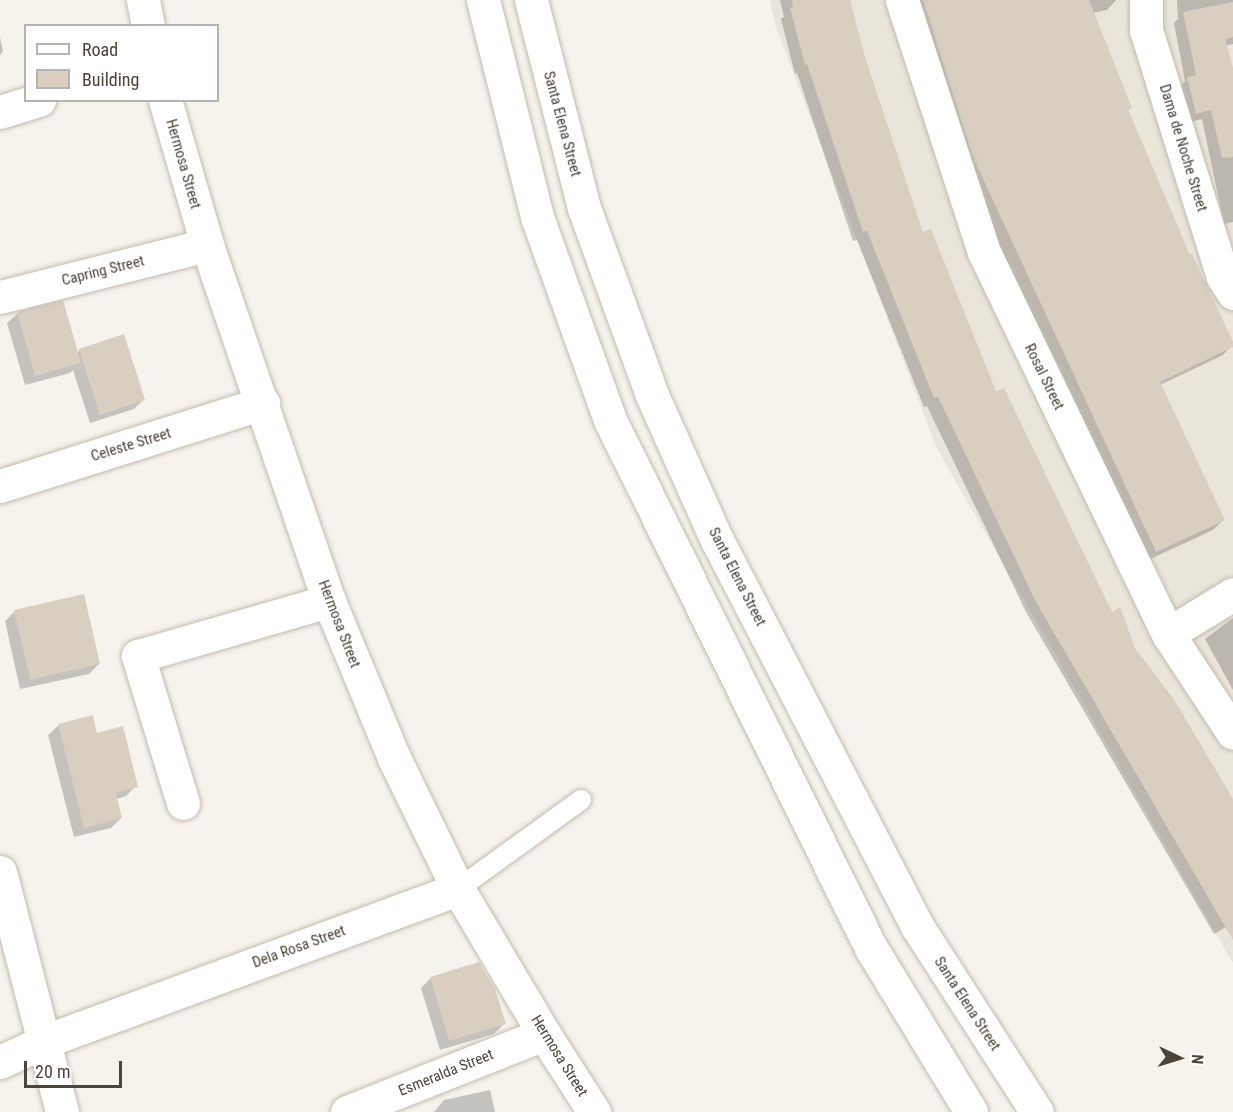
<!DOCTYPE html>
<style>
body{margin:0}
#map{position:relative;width:1233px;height:1112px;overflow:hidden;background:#f6f3ec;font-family:"Roboto Condensed",sans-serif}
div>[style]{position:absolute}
.residential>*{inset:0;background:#eae5da}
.shadow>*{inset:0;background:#0003}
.building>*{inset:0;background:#d8cfc1}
.roads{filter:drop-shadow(0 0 2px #c2bbae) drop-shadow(0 0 2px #c2bbae)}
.service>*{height:20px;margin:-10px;padding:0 10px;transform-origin:10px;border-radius:10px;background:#fff}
.minor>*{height:33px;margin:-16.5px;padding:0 16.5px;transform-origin:16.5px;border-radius:16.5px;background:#fff}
.tertiary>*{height:33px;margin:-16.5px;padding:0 16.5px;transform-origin:16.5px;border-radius:16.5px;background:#fff}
span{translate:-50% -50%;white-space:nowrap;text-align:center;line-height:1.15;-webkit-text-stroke:4.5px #fff;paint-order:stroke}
.street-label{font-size:15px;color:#4b4439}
.legend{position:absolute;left:24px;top:24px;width:195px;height:78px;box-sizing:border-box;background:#fff;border:2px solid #b7b4b0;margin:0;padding:8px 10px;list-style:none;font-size:18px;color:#4b4439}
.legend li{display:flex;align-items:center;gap:12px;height:30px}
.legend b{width:30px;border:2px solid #b7b4b0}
.north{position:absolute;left:1149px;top:1028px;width:60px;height:60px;-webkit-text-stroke:4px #fff;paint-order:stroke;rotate:94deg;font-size:16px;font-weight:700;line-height:24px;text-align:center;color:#4b4439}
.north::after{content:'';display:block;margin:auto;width:21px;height:27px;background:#4b4439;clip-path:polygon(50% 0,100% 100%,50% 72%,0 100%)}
.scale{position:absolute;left:24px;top:1061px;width:98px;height:27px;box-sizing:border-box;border:3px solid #4b4439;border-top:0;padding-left:8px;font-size:18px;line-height:21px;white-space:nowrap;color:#4b4439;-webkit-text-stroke:4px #fff;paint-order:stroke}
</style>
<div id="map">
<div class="residential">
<div style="clip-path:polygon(770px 0,1233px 0,1233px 963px,937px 449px,775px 25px)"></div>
</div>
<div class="shadow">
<div style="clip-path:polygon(780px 0,850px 0,863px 57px,922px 234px,996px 393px,1111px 614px,1233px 801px,1233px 923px,1214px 934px,1026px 612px,927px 406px,924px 407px,857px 240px,853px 241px,797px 73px,795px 74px,781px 19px,784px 17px)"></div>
<div style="clip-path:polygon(911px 0,1116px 0,1107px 10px,1092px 13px,1130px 108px,1127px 111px,1189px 257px,1233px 344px,1223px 355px,1160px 385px,1223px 520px,1213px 530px,1146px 561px,963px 166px)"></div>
<div style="clip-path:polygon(1177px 0,1233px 0,1233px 44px,1225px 46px,1233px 74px,1233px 222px,1224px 224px,1202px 119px,1186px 123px,1178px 89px,1185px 81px,1174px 23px,1178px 19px)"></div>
<div style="clip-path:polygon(0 37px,3px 51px,0 55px)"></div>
<div style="clip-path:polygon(62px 302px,77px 353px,80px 350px,144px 399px,134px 409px,90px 423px,73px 370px,70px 373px,25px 385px,7px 323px,17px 314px)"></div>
<div style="clip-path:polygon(15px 611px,99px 664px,89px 674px,20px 689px,5px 621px)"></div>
<div style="clip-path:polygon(1233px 618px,1233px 690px,1205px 639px)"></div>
<div style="clip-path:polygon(92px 717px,96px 735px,136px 786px,126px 796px,116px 799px,121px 818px,111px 828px,74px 837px,48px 735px,58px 726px)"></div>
<div style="clip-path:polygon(431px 978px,504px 1024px,494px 1034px,440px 1050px,421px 988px)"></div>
<div style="clip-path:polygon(490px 1090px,495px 1112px,434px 1112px,444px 1100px)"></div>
</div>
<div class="building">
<div style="clip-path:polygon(792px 0,850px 0,865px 57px,923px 232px,931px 229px,996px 391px,1004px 388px,1112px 612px,1120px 607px,1135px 648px,1175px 701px,1233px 799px,1233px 940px,1036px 602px,938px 397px,934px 398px,867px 231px,863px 232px,807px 64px,805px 65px,790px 8px,793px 7px)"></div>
<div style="clip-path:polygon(923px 0,1089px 0,1132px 108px,1128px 109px,1190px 255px,1192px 254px,1233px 342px,1233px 347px,1160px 382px,1225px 520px,1156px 552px,972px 155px)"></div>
<div style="clip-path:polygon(1233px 2px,1233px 37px,1225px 39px,1233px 68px,1233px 157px,1222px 158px,1211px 110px,1196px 114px,1187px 77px,1196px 75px,1183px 12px)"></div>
<div style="clip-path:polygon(63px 300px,81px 363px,35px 376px,17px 312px)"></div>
<div style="clip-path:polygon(124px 334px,145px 400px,100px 415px,79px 349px)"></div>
<div style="clip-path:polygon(84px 594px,100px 664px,30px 680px,14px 610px)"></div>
<div style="clip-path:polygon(93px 715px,97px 733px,123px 726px,138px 787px,116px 793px,122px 818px,84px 828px,58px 724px)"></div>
<div style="clip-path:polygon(479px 962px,495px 989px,506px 1024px,449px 1041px,430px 977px)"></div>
</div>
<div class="roads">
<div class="service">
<div style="left:458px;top:889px;width:152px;rotate:-35.9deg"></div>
</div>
<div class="minor">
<div style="left:143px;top:0;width:26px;rotate:79deg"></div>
<div style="left:902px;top:0;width:265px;rotate:72deg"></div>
<div style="left:984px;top:252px;width:424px;rotate:64.3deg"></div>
<div style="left:1168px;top:634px;width:118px;rotate:56.7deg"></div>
<div style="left:1146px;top:0;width:30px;rotate:90deg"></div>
<div style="left:1146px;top:30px;width:259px;rotate:72.7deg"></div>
<div style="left:1223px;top:277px;width:19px;rotate:58deg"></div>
<div style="left:165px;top:100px;width:151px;rotate:73.8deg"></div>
<div style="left:207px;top:245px;width:376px;rotate:71.1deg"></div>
<div style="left:329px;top:601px;width:170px;rotate:67.5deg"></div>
<div style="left:394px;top:758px;width:146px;rotate:64deg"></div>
<div style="left:458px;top:889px;width:169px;rotate:59.3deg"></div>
<div style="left:544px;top:1034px;width:93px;rotate:57.3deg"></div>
<div style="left:0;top:112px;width:41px;rotate:-17.1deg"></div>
<div style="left:0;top:297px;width:213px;rotate:-14.1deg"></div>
<div style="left:0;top:486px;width:276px;rotate:-17.5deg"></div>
<div style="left:1168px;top:634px;width:76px;rotate:-31.6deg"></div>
<div style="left:183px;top:803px;width:154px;rotate:-107deg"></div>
<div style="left:138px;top:656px;width:199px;rotate:-16.1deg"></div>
<div style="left:0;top:872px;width:248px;rotate:75.5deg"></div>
<div style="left:0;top:1062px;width:50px;rotate:-25deg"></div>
<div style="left:45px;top:1041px;width:440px;rotate:-20.2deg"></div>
<div style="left:347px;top:1112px;width:212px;rotate:-21.6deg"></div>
</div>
<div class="tertiary">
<div style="left:483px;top:0;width:224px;rotate:76deg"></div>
<div style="left:537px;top:217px;width:218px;rotate:70.2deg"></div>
<div style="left:611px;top:422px;width:587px;rotate:63.7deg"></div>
<div style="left:871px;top:948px;width:192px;rotate:58.6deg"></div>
<div style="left:531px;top:0;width:215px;rotate:75.7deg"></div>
<div style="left:584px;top:208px;width:199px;rotate:70deg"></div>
<div style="left:652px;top:395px;width:159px;rotate:65.9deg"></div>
<div style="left:717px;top:540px;width:435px;rotate:62.6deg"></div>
<div style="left:917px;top:926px;width:221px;rotate:57.2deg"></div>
</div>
</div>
<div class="street-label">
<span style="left:562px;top:124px;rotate:75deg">Santa Elena Street</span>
<span style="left:1183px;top:148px;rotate:73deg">Dama de Noche Street</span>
<span style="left:183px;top:164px;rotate:74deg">Hermosa Street</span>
<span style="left:103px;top:271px;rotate:-14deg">Capring Street</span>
<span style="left:1044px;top:377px;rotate:64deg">Rosal Street</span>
<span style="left:131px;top:445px;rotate:-17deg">Celeste Street</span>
<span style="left:737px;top:577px;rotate:63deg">Santa Elena Street</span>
<span style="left:339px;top:624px;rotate:69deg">Hermosa Street</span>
<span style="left:299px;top:947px;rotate:-20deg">Dela Rosa Street</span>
<span style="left:967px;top:1004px;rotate:57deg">Santa Elena Street</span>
<span style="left:559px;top:1056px;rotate:58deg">Hermosa Street</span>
<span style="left:446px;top:1073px;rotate:-22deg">Esmeralda Street</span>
</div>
<ul class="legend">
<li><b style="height:8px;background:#fff"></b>Road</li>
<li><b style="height:16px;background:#d8cfc1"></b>Building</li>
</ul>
<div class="north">N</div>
<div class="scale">20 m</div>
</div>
